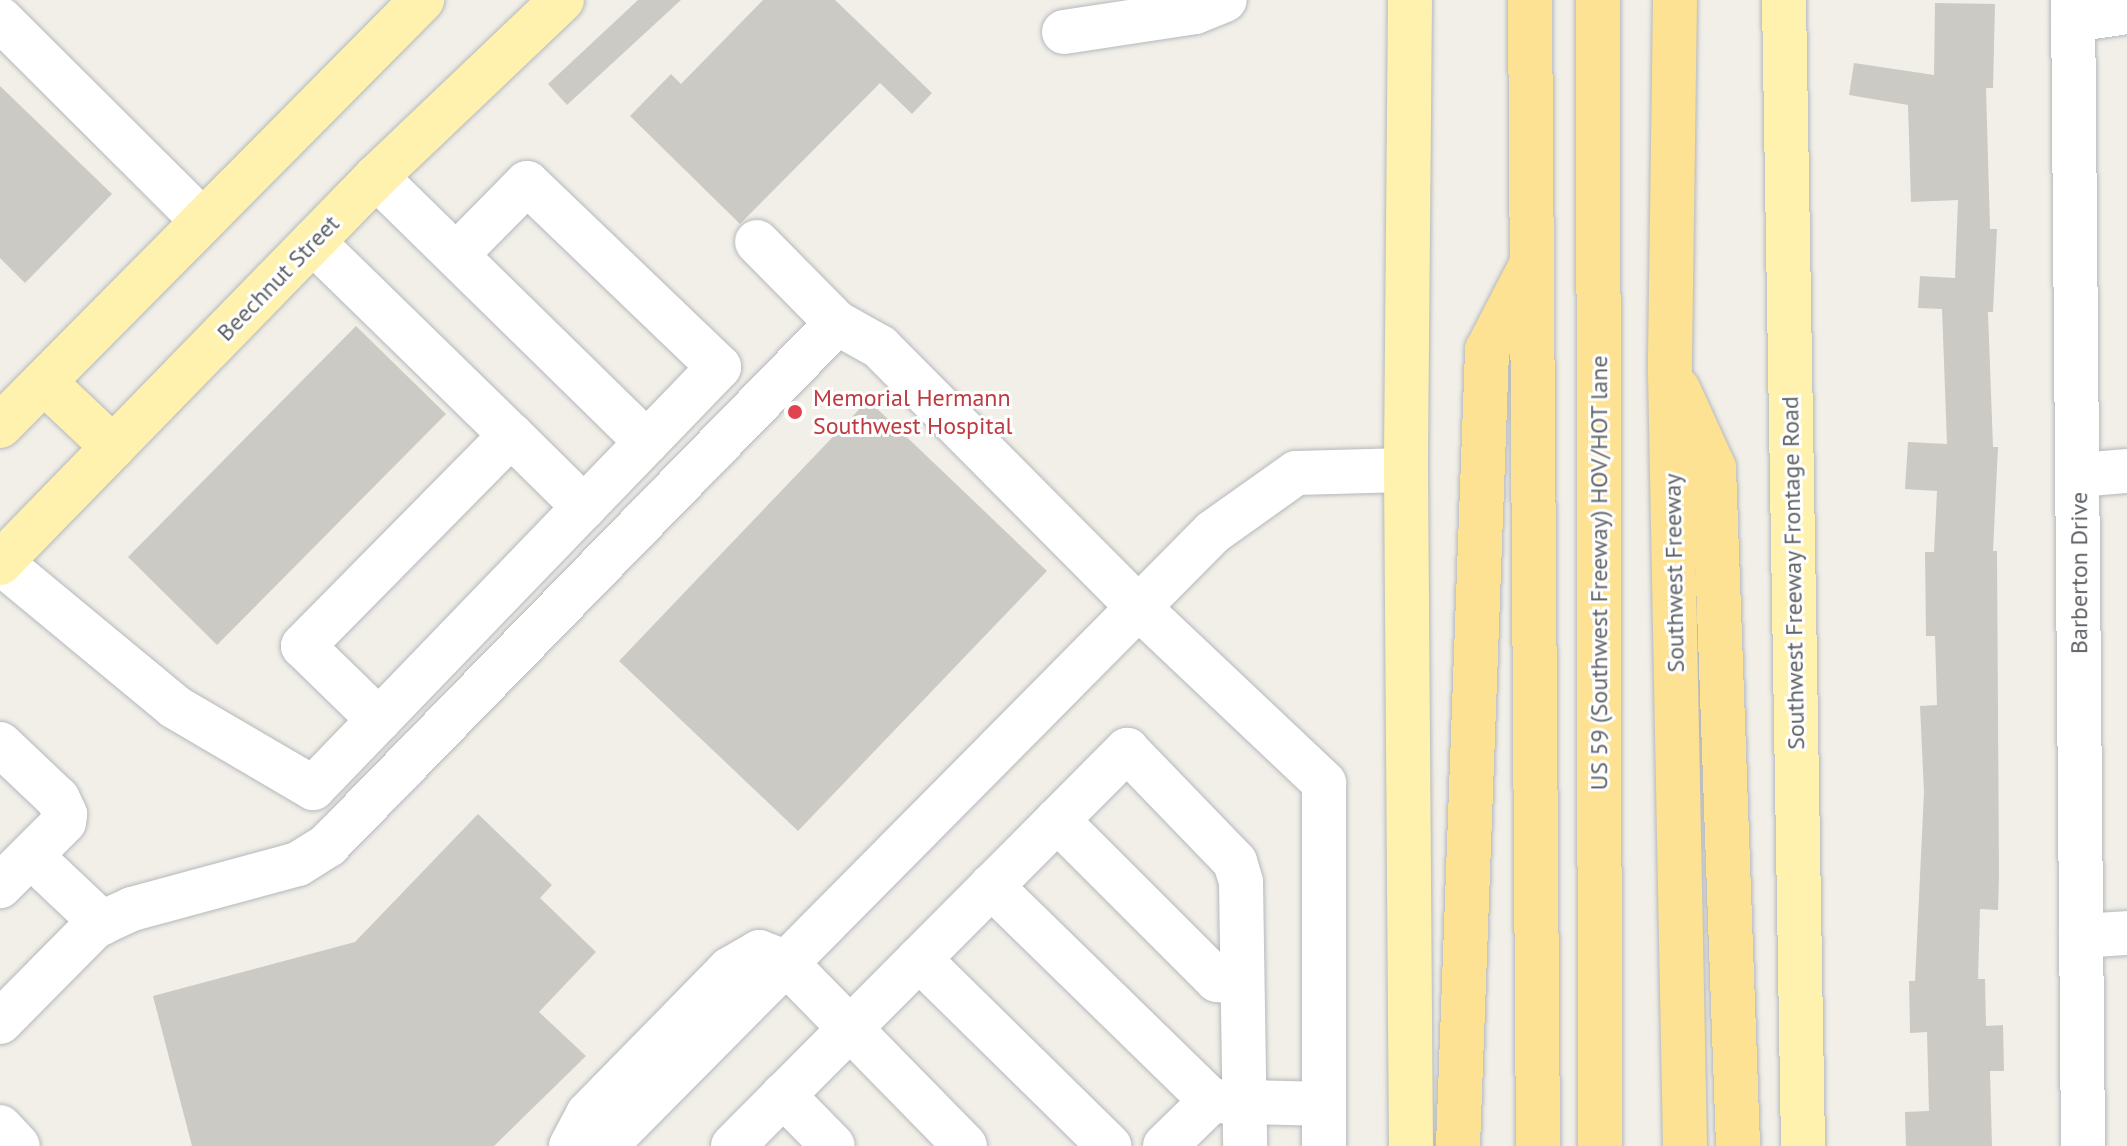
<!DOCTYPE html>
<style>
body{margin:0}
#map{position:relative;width:2127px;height:1146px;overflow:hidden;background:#f1efe8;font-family:"PT Sans",sans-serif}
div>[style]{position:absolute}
.building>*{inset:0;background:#cccac5}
.roads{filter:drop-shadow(0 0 2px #b5b8bc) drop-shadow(0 0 2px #b5b8bc)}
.minor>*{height:44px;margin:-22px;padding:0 22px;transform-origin:22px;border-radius:22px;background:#fff}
.major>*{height:44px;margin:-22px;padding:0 22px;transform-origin:22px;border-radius:22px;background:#fff2af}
.highway>*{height:44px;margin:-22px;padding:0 22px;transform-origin:22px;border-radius:22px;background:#fde293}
.dots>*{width:22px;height:22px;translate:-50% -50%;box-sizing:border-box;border:4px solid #fff;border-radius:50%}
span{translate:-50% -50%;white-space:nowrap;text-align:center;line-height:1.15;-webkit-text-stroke:6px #fff;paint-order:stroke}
.street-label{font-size:24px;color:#5f6368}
.health-label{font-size:24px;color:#be3a42}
.left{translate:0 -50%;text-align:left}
</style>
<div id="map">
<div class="building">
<div style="clip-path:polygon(638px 0,681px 0,567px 105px,548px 84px)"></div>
<div style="clip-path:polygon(763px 0,835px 0,932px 93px,912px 114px,880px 83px,740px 224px,630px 116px,671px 74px,681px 84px)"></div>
<div style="clip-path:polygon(1935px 3px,1995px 4px,1993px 88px,1986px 88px,1990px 229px,1997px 229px,1993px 312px,1988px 312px,1993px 447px,1998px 447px,1993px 551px,1997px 551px,1999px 877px,1998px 910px,1980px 909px,1978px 979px,1985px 979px,1986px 1026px,2003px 1025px,2004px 1071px,1990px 1071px,1992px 1146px,1906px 1146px,1905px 1112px,1929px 1111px,1927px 1032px,1910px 1033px,1909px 981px,1915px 981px,1924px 792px,1920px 706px,1937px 705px,1935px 636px,1926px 636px,1925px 552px,1934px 552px,1937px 491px,1905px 489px,1908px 442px,1947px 444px,1942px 309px,1918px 308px,1920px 276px,1955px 278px,1958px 200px,1911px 202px,1908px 105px,1849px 95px,1854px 63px,1934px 75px)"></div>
<div style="clip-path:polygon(0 86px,112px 194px,25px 283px,0 258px)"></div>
<div style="clip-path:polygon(356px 326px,446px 414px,217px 645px,128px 557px)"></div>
<div style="clip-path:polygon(868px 400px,1047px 571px,798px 831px,619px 661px)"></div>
<div style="clip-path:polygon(478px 814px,552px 885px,540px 898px,596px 952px,539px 1012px,586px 1056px,494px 1146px,192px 1146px,153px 996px,355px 942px)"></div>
</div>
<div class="roads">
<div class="minor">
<div style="left:2073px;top:0;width:1146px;rotate:89.5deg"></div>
<div style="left:0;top:19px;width:285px;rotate:44.9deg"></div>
<div style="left:2073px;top:20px;width:55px;rotate:-8.4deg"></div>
<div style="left:1064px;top:32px;width:133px;rotate:-8.7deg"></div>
<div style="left:1195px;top:12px;width:32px;rotate:-22deg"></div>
<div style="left:376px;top:177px;width:379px;rotate:44.4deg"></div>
<div style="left:313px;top:242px;width:277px;rotate:44.3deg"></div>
<div style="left:757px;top:242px;width:114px;rotate:45.4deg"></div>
<div style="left:2078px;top:475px;width:49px;rotate:-4.7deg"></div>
<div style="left:0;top:562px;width:227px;rotate:39.6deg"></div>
<div style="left:175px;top:707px;width:160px;rotate:30.4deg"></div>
<div style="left:313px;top:788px;width:585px;rotate:-46.04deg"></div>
<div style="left:719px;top:367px;width:266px;rotate:-136.2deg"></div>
<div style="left:527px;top:183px;width:101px;rotate:134.6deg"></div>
<div style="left:379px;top:720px;width:106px;rotate:-135.8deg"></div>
<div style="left:303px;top:646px;width:296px;rotate:-45.4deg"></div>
<div style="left:511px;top:435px;width:103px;rotate:44.6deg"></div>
<div style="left:0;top:744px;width:80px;rotate:43.5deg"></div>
<div style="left:58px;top:799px;width:17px;rotate:65deg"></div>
<div style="left:65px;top:814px;width:8px;rotate:97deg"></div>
<div style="left:64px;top:822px;width:91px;rotate:135deg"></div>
<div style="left:1057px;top:820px;width:226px;rotate:45deg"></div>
<div style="left:1217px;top:980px;width:25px;rotate:5deg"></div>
<div style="left:31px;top:856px;width:98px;rotate:43.3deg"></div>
<div style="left:991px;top:886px;width:308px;rotate:44.3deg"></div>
<div style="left:2081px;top:936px;width:46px;rotate:-3.7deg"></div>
<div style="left:919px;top:959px;width:267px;rotate:44.5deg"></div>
<div style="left:0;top:1022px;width:135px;rotate:-45.3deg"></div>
<div style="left:95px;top:926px;width:41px;rotate:-24.7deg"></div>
<div style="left:132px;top:909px;width:172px;rotate:-15.2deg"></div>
<div style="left:298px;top:864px;width:36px;rotate:-32deg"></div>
<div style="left:328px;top:845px;width:729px;rotate:-45.72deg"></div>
<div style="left:837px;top:323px;width:49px;rotate:29.2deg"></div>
<div style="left:880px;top:347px;width:363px;rotate:45.2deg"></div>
<div style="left:1136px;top:605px;width:259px;rotate:43.4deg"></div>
<div style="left:1324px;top:783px;width:363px;rotate:90deg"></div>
<div style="left:783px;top:1095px;width:71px;rotate:45.6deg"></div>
<div style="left:0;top:1127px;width:26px;rotate:47deg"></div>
<div style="left:571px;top:1146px;width:36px;rotate:-62deg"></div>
<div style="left:588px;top:1114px;width:203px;rotate:-45.6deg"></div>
<div style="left:730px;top:969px;width:34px;rotate:-30deg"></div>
<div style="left:759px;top:952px;width:28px;rotate:21deg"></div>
<div style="left:785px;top:962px;width:257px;rotate:45.6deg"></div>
<div style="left:605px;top:1146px;width:864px;rotate:-45.28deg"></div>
<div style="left:1213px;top:532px;width:102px;rotate:-35.4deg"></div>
<div style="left:1296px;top:473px;width:110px;rotate:-1.6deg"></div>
<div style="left:733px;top:1146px;width:559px;rotate:-45.15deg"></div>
<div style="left:1127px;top:750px;width:156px;rotate:46deg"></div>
<div style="left:1235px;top:862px;width:21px;rotate:73deg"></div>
<div style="left:1241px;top:882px;width:264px;rotate:89.1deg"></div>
<div style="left:1165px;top:1146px;width:64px;rotate:-44.4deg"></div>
<div style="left:1211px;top:1101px;width:113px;rotate:1.5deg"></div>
</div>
<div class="major">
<div style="left:1410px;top:0;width:470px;rotate:90.5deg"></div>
<div style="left:1406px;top:470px;width:676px;rotate:89.58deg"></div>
<div style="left:1784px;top:0;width:1146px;rotate:89.05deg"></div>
<div style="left:44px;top:382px;width:95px;rotate:43.3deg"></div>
<div style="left:0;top:426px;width:600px;rotate:-45.27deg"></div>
<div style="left:0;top:563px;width:539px;rotate:-45.75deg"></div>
<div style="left:376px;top:177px;width:257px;rotate:-43.6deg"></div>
</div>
<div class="highway">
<div style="left:1530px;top:0;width:1146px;rotate:89.6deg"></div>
<div style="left:1598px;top:0;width:1146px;rotate:89.9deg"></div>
<div style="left:1675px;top:0;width:372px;rotate:90.8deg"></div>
<div style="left:1670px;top:372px;width:774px;rotate:88.89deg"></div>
<div style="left:1678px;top:389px;width:87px;rotate:65.5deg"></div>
<div style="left:1714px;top:468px;width:678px;rotate:87.97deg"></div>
<div style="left:1458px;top:1146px;width:797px;rotate:-87.91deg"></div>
<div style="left:1487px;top:350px;width:91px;rotate:-62.6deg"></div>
</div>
</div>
<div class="dots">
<div style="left:795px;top:412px;background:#e0444e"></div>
</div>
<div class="street-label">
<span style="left:278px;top:278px;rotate:-46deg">Beechnut Street</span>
<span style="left:1599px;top:573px;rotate:-90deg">US 59 (Southwest Freeway) HOV/HOT lane</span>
<span style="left:1674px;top:573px;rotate:-91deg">Southwest Freeway</span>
<span style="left:1793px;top:573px;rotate:-91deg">Southwest Freeway Frontage Road</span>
<span style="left:2079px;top:573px;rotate:-90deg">Barberton Drive</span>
</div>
<div class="health-label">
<span class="left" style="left:813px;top:412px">Memorial Hermann<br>Southwest Hospital</span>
</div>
</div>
